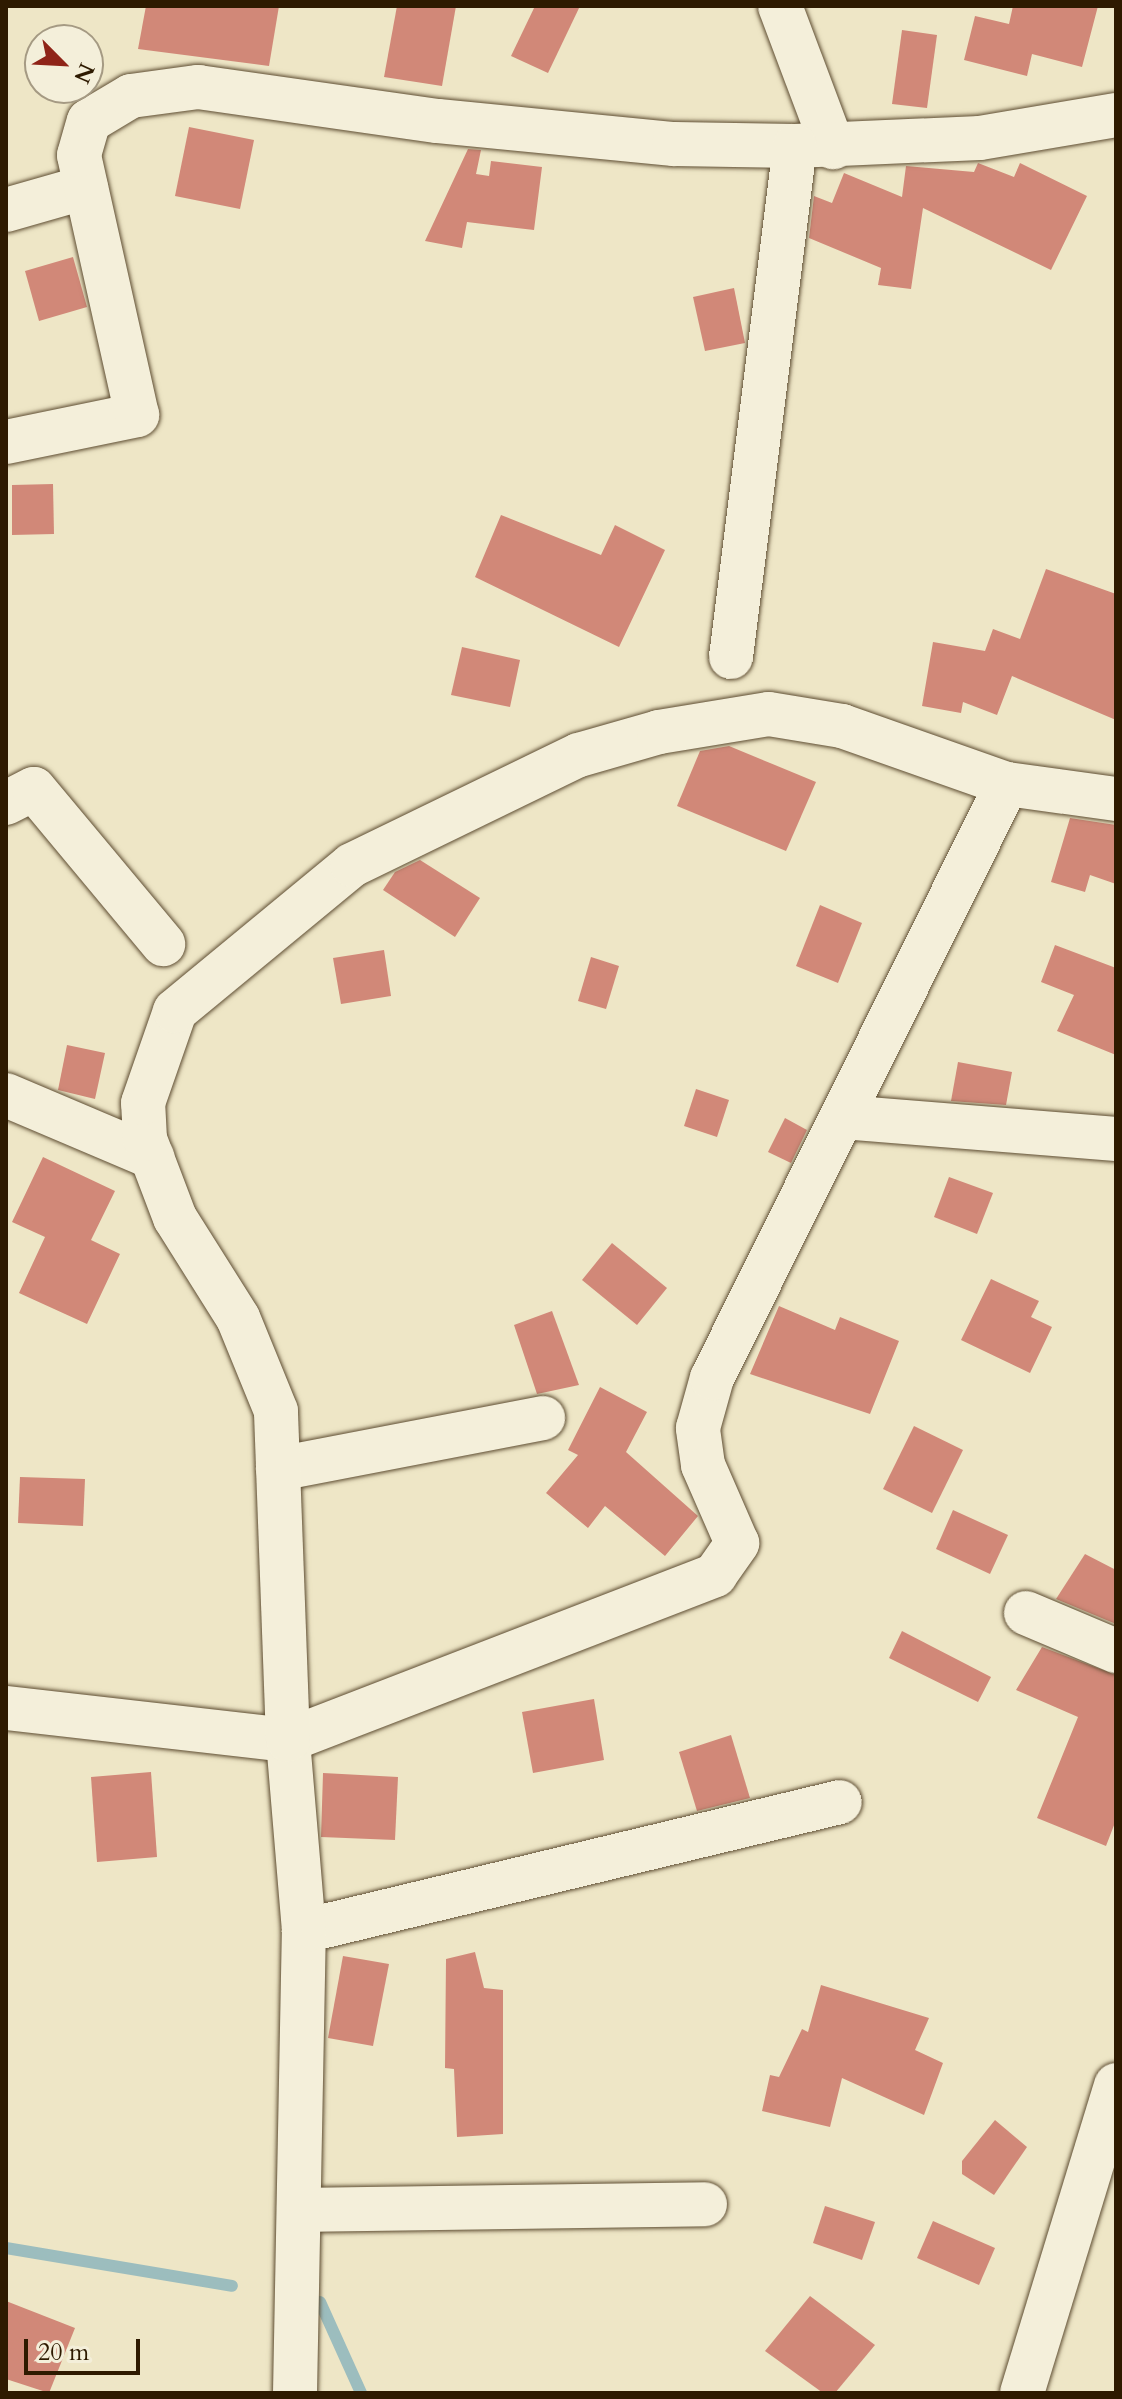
<!DOCTYPE html>
<style>
body{margin:0}
#map{position:relative;width:1122px;height:2399px;overflow:hidden;background:#eee6c6;font-family:Cardo,serif}
div>[style]{position:absolute}
.stream>*{height:12px;margin:-6px;padding:0 6px;transform-origin:6px;border-radius:6px;background:#9cbdbe}
.building>*{inset:0;background:#d18878}
.roads{filter:drop-shadow(0 0 2px #5e4d32) drop-shadow(0 0 2px #5e4d32)}
.minor>*{height:44px;margin:-22px;padding:0 22px;transform-origin:22px;border-radius:22px;background:#f4efda}
span{translate:-50% -50%;white-space:nowrap;text-align:center;line-height:1.15;-webkit-text-stroke:6px #f4efda;paint-order:stroke}
.frame{position:absolute;inset:0;border:8px solid #2e1a00;pointer-events:none}
.north{position:absolute;left:24px;top:24px;width:80px;height:80px;box-sizing:border-box;background:#f4efda;border:2px solid #a59a83;border-radius:50%;rotate:114deg;font-size:22px;font-weight:700;line-height:32px;text-align:center;color:#2e1a00}
.north::after{content:'';display:block;margin:auto;width:28px;height:36px;background:#8f2418;clip-path:polygon(50% 0,100% 100%,50% 72%,0 100%)}
.scale{position:absolute;left:24px;top:2339px;width:116px;height:36px;box-sizing:border-box;border:4px solid #2e1a00;border-top:0;padding-left:10px;font-size:24px;line-height:28px;white-space:nowrap;color:#2e1a00;-webkit-text-stroke:6px #f4efda;paint-order:stroke}
</style>
<div id="map">
<div class="stream">
<div style="left:6px;top:2248px;width:229px;rotate:9.5deg"></div>
<div style="left:320px;top:2302px;width:100px;rotate:65.7deg"></div>
</div>
<div class="building">
<div style="clip-path:polygon(146px 6px,279px 6px,269px 66px,138px 49px)"></div>
<div style="clip-path:polygon(397px 6px,456px 6px,442px 86px,384px 77px)"></div>
<div style="clip-path:polygon(535px 6px,580px 6px,548px 73px,511px 56px)"></div>
<div style="clip-path:polygon(1013px 6px,1098px 6px,1082px 67px,1032px 54px,1027px 76px,964px 60px,975px 16px,1009px 24px)"></div>
<div style="clip-path:polygon(902px 30px,937px 35px,927px 108px,892px 104px)"></div>
<div style="clip-path:polygon(189px 127px,254px 140px,240px 209px,175px 196px)"></div>
<div style="clip-path:polygon(468px 149px,481px 150px,476px 174px,489px 176px,491px 161px,542px 167px,534px 230px,467px 222px,462px 248px,425px 241px)"></div>
<div style="clip-path:polygon(978px 163px,1014px 177px,1020px 163px,1087px 196px,1051px 270px,923px 208px,911px 289px,878px 285px,881px 268px,809px 238px,814px 196px,832px 203px,844px 173px,902px 197px,906px 166px,974px 172px)"></div>
<div style="clip-path:polygon(73px 257px,87px 307px,39px 321px,25px 271px)"></div>
<div style="clip-path:polygon(734px 288px,745px 343px,705px 351px,693px 297px)"></div>
<div style="clip-path:polygon(53px 484px,54px 534px,12px 535px,12px 485px)"></div>
<div style="clip-path:polygon(501px 515px,601px 555px,615px 525px,665px 550px,619px 647px,475px 577px)"></div>
<div style="clip-path:polygon(1046px 569px,1116px 594px,1116px 720px,1012px 676px,997px 715px,963px 702px,961px 713px,922px 706px,933px 642px,985px 651px,993px 629px,1020px 639px)"></div>
<div style="clip-path:polygon(462px 647px,520px 660px,510px 707px,451px 695px)"></div>
<div style="clip-path:polygon(729px 746px,816px 782px,786px 851px,677px 806px,700px 751px)"></div>
<div style="clip-path:polygon(1070px 818px,1116px 825px,1116px 884px,1090px 875px,1085px 892px,1051px 882px)"></div>
<div style="clip-path:polygon(420px 860px,480px 898px,455px 937px,383px 890px,395px 872px)"></div>
<div style="clip-path:polygon(820px 905px,862px 923px,838px 983px,796px 966px)"></div>
<div style="clip-path:polygon(1055px 945px,1116px 968px,1116px 1055px,1057px 1031px,1074px 995px,1041px 982px)"></div>
<div style="clip-path:polygon(384px 950px,391px 996px,341px 1004px,333px 958px)"></div>
<div style="clip-path:polygon(591px 957px,619px 966px,606px 1009px,578px 1001px)"></div>
<div style="clip-path:polygon(67px 1045px,105px 1053px,95px 1099px,58px 1090px)"></div>
<div style="clip-path:polygon(958px 1062px,1012px 1072px,1006px 1105px,951px 1101px)"></div>
<div style="clip-path:polygon(696px 1089px,729px 1100px,717px 1137px,684px 1126px)"></div>
<div style="clip-path:polygon(785px 1118px,807px 1130px,791px 1163px,768px 1152px)"></div>
<div style="clip-path:polygon(43px 1157px,115px 1191px,91px 1240px,120px 1254px,87px 1324px,19px 1293px,45px 1237px,12px 1222px)"></div>
<div style="clip-path:polygon(949px 1177px,993px 1193px,977px 1234px,934px 1217px)"></div>
<div style="clip-path:polygon(612px 1243px,667px 1288px,637px 1325px,582px 1280px)"></div>
<div style="clip-path:polygon(991px 1279px,1039px 1301px,1031px 1317px,1052px 1327px,1030px 1373px,961px 1340px)"></div>
<div style="clip-path:polygon(779px 1306px,835px 1330px,840px 1317px,899px 1341px,870px 1414px,750px 1374px)"></div>
<div style="clip-path:polygon(552px 1311px,579px 1385px,537px 1394px,514px 1325px)"></div>
<div style="clip-path:polygon(600px 1387px,647px 1412px,626px 1452px,698px 1516px,665px 1556px,605px 1506px,588px 1528px,546px 1493px,578px 1455px,568px 1450px)"></div>
<div style="clip-path:polygon(914px 1426px,963px 1450px,932px 1513px,883px 1489px)"></div>
<div style="clip-path:polygon(20px 1477px,85px 1479px,83px 1526px,18px 1523px)"></div>
<div style="clip-path:polygon(953px 1510px,1008px 1535px,990px 1574px,936px 1549px)"></div>
<div style="clip-path:polygon(1085px 1554px,1116px 1570px,1116px 1624px,1056px 1599px)"></div>
<div style="clip-path:polygon(902px 1631px,991px 1677px,978px 1702px,889px 1658px)"></div>
<div style="clip-path:polygon(1042px 1647px,1116px 1675px,1116px 1820px,1106px 1846px,1037px 1818px,1078px 1717px,1016px 1690px)"></div>
<div style="clip-path:polygon(594px 1699px,604px 1760px,533px 1773px,522px 1712px)"></div>
<div style="clip-path:polygon(731px 1735px,750px 1798px,697px 1811px,679px 1752px)"></div>
<div style="clip-path:polygon(151px 1772px,157px 1857px,97px 1862px,91px 1777px)"></div>
<div style="clip-path:polygon(323px 1773px,398px 1777px,395px 1840px,321px 1837px)"></div>
<div style="clip-path:polygon(475px 1952px,484px 1988px,503px 1990px,503px 2134px,457px 2137px,454px 2069px,445px 2068px,446px 1959px)"></div>
<div style="clip-path:polygon(343px 1956px,389px 1964px,373px 2046px,328px 2038px)"></div>
<div style="clip-path:polygon(821px 1985px,929px 2018px,915px 2050px,943px 2063px,924px 2115px,842px 2078px,830px 2127px,762px 2111px,770px 2075px,779px 2077px,802px 2029px,808px 2032px)"></div>
<div style="clip-path:polygon(995px 2120px,1027px 2147px,994px 2195px,962px 2174px,962px 2161px)"></div>
<div style="clip-path:polygon(825px 2206px,875px 2222px,862px 2260px,813px 2243px)"></div>
<div style="clip-path:polygon(933px 2221px,995px 2248px,979px 2285px,917px 2258px)"></div>
<div style="clip-path:polygon(810px 2296px,875px 2345px,835px 2393px,823px 2393px,765px 2351px)"></div>
<div style="clip-path:polygon(6px 2301px,75px 2328px,49px 2393px,6px 2379px)"></div>
</div>
<div class="roads">
<div class="minor">
<div style="left:780px;top:6px;width:151px;rotate:69.4deg"></div>
<div style="left:6px;top:210px;width:83px;rotate:-16deg"></div>
<div style="left:6px;top:442px;width:134px;rotate:-11.6deg"></div>
<div style="left:137px;top:415px;width:266px;rotate:-102.6deg"></div>
<div style="left:79px;top:155px;width:35px;rotate:-74deg"></div>
<div style="left:89px;top:121px;width:49px;rotate:-30.8deg"></div>
<div style="left:131px;top:96px;width:68px;rotate:-7.7deg"></div>
<div style="left:198px;top:87px;width:242px;rotate:8.1deg"></div>
<div style="left:438px;top:121px;width:237px;rotate:5.6deg"></div>
<div style="left:674px;top:144px;width:121px;rotate:0.9deg"></div>
<div style="left:795px;top:146px;width:185px;rotate:-2.5deg"></div>
<div style="left:980px;top:138px;width:138px;rotate:-9.6deg"></div>
<div style="left:731px;top:657px;width:515px;rotate:-82.86deg"></div>
<div style="left:6px;top:803px;width:31px;rotate:-27deg"></div>
<div style="left:34px;top:789px;width:202px;rotate:50.2deg"></div>
<div style="left:6px;top:1095px;width:159px;rotate:23deg"></div>
<div style="left:843px;top:1117px;width:274px;rotate:4.6deg"></div>
<div style="left:278px;top:1469px;width:270px;rotate:-10.9deg"></div>
<div style="left:1026px;top:1613px;width:98px;rotate:22.9deg"></div>
<div style="left:6px;top:1708px;width:284px;rotate:6.5deg"></div>
<div style="left:288px;top:1740px;width:458px;rotate:-21.1deg"></div>
<div style="left:715px;top:1575px;width:39px;rotate:-55deg"></div>
<div style="left:737px;top:1543px;width:85px;rotate:-113.6deg"></div>
<div style="left:703px;top:1465px;width:37px;rotate:-98deg"></div>
<div style="left:698px;top:1428px;width:52px;rotate:-74.4deg"></div>
<div style="left:712px;top:1378px;width:663px;rotate:-63.59deg"></div>
<div style="left:304px;top:1931px;width:551px;rotate:-13.53deg"></div>
<div style="left:299px;top:2210px;width:406px;rotate:-0.8deg"></div>
<div style="left:295px;top:2393px;width:462px;rotate:-88.9deg"></div>
<div style="left:304px;top:1931px;width:192px;rotate:-94.8deg"></div>
<div style="left:288px;top:1740px;width:329px;rotate:-92.1deg"></div>
<div style="left:276px;top:1411px;width:100px;rotate:-112.2deg"></div>
<div style="left:238px;top:1318px;width:118px;rotate:-122.2deg"></div>
<div style="left:175px;top:1218px;width:85px;rotate:-110.8deg"></div>
<div style="left:145px;top:1139px;width:36px;rotate:-93deg"></div>
<div style="left:143px;top:1103px;width:97px;rotate:-70.8deg"></div>
<div style="left:175px;top:1011px;width:229px;rotate:-39.5deg"></div>
<div style="left:352px;top:865px;width:252px;rotate:-25.9deg"></div>
<div style="left:579px;top:755px;width:83px;rotate:-16deg"></div>
<div style="left:659px;top:732px;width:111px;rotate:-9.3deg"></div>
<div style="left:769px;top:714px;width:74px;rotate:9.3deg"></div>
<div style="left:842px;top:726px;width:175px;rotate:19.4deg"></div>
<div style="left:1007px;top:784px;width:110px;rotate:7.8deg"></div>
<div style="left:1022px;top:2393px;width:322px;rotate:-73deg"></div>
</div>
</div>
<div class="frame"></div>
<div class="north">N</div>
<div class="scale">20 m</div>
</div>
